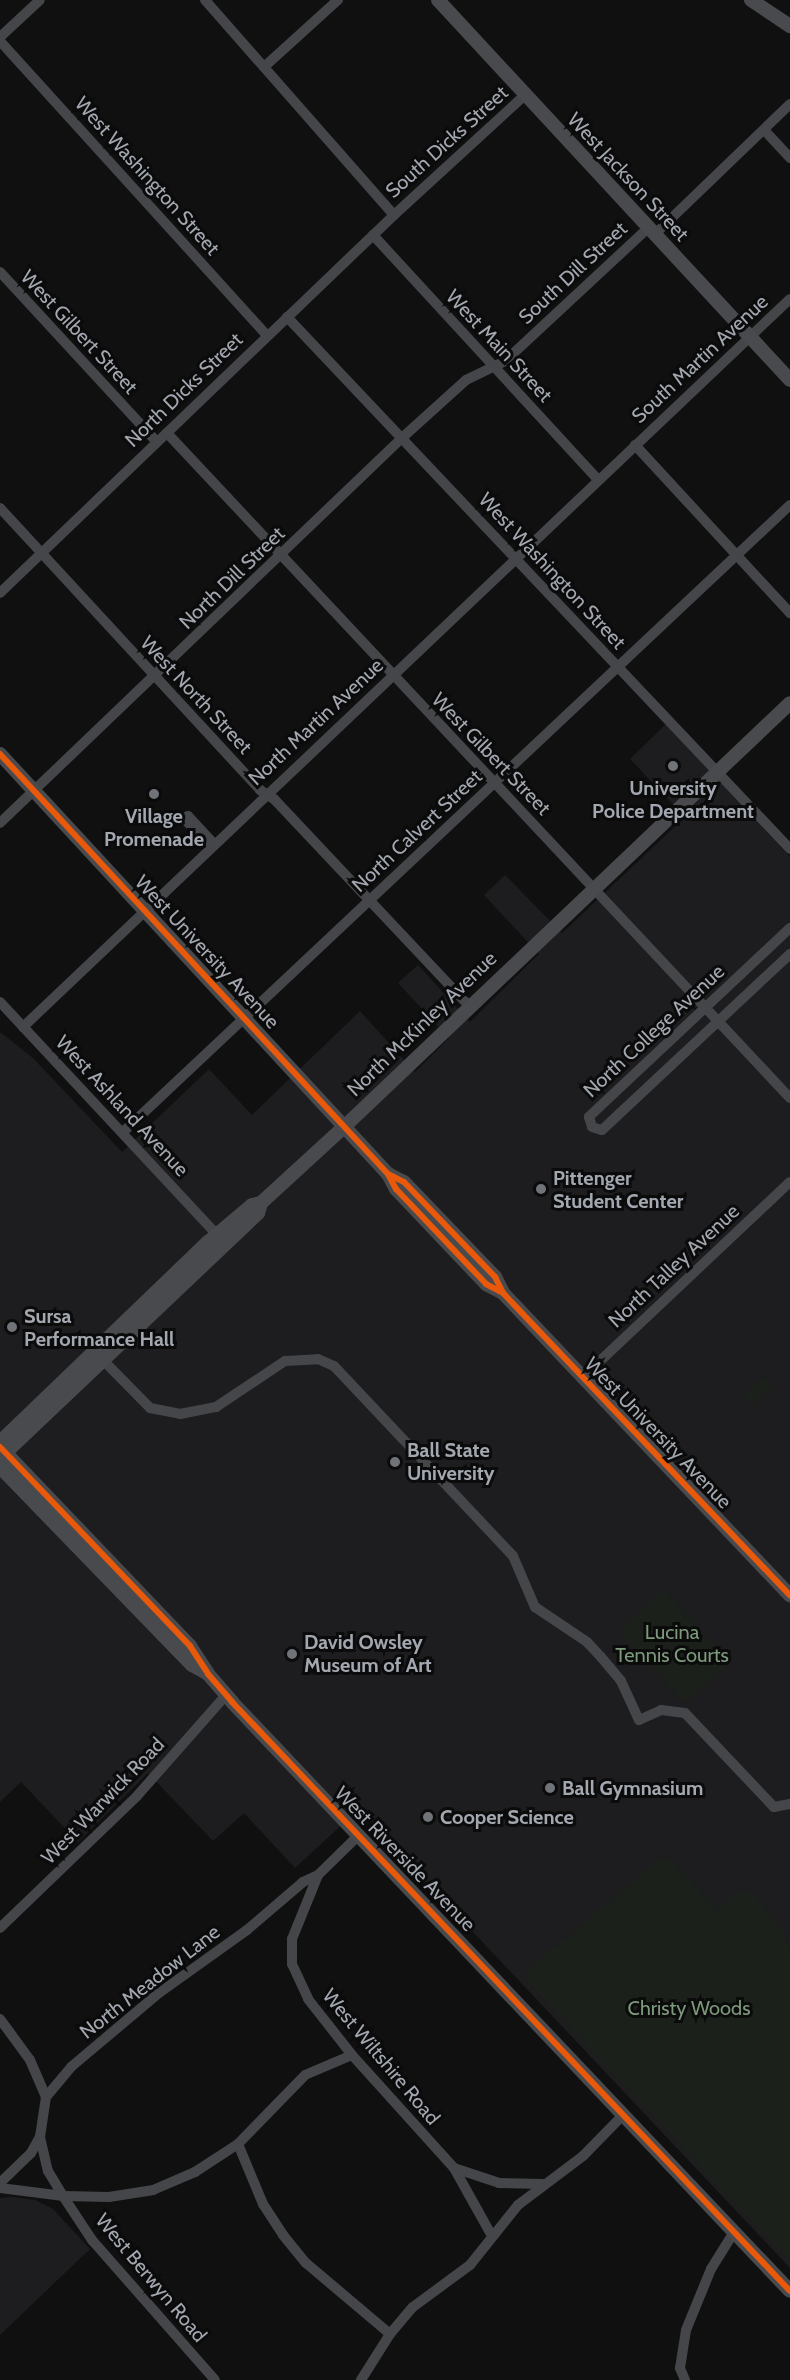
<!DOCTYPE html>
<style>
body{margin:0}
#map{position:relative;width:790px;height:2380px;overflow:hidden;background:#101011;font-family:Cabin,sans-serif}
div>[style]{position:absolute}
.built>*{inset:0;background:#1d1d1f}
.green>*{inset:0;background:#1b201b}
.street>*{height:10px;margin:-5px;padding:0 5px;transform-origin:5px;border-radius:5px;background:#454649}
.secondary>*{height:14px;margin:-7px;padding:0 7px;transform-origin:7px;border-radius:7px;background:#494a4d}
.cycleway>*{height:6px;margin:-3px;padding:0 3px;transform-origin:3px;border-radius:3px;background:#e8590c}
.dots>*{width:16px;height:16px;translate:-50% -50%;box-sizing:border-box;border:3px solid #0b0b0c;border-radius:50%}
span{translate:-50% -50%;white-space:nowrap;text-align:center;line-height:1.15;-webkit-text-stroke:6px #0b0b0c;paint-order:stroke}
.street-label{font-size:20px;color:#a3a8b0}
.poi-label{font-size:20px;color:#a3a8b0;font-weight:700}
.left{translate:0 -50%;text-align:left}
.park-label{font-size:20px;color:#7d997c}
</style>
<div id="map">
<div class="built">
<div style="clip-path:polygon(666px 724px,790px 857px,790px 2268px,358px 1810px,295px 1868px,244px 1813px,213px 1841px,148px 1773px,78px 1842px,21px 1782px,0 1802px,0 1032px,33px 1058px,122px 1152px,209px 1069px,252px 1115px,360px 1011px,415px 1072px,449px 1038px,398px 983px,418px 965px,470px 1022px,539px 954px,484px 895px,505px 875px,562px 933px,685px 817px,630px 759px)"></div>
<div style="clip-path:polygon(13px 2197px,35px 2200px,53px 2209px,90px 2249px,0 2335px,0 2198px)"></div>
</div>
<div class="green">
<div style="clip-path:polygon(764px 1377px,773px 1387px,752px 1406px,743px 1396px)"></div>
<div style="clip-path:polygon(663px 1589px,730px 1662px,689px 1701px,681px 1699px,619px 1632px)"></div>
<div style="clip-path:polygon(667px 1857px,718px 1910px,738px 1892px,753px 1893px,783px 1932px,790px 1952px,790px 2262px,522px 1975px,657px 1861px)"></div>
</div>
<div class="street">
<div style="left:205px;top:0;width:286px;rotate:48.7deg"></div>
<div style="left:0;top:37px;width:54px;rotate:-42.8deg"></div>
<div style="left:0;top:41px;width:397px;rotate:47.8deg"></div>
<div style="left:264px;top:67px;width:100px;rotate:-42.2deg"></div>
<div style="left:765px;top:131px;width:37px;rotate:47deg"></div>
<div style="left:655px;top:234px;width:187px;rotate:-43.9deg"></div>
<div style="left:373px;top:235px;width:333px;rotate:47.4deg"></div>
<div style="left:0;top:272px;width:231px;rotate:47.3deg"></div>
<div style="left:287px;top:317px;width:732px;rotate:46.6deg"></div>
<div style="left:167px;top:433px;width:911px;rotate:46.87deg"></div>
<div style="left:635px;top:445px;width:229px;rotate:47.3deg"></div>
<div style="left:0;top:508px;width:384px;rotate:47.3deg"></div>
<div style="left:260px;top:790px;width:17px;rotate:33deg"></div>
<div style="left:274px;top:799px;width:284px;rotate:46.7deg"></div>
<div style="left:0;top:593px;width:546px;rotate:-43.81deg"></div>
<div style="left:394px;top:215px;width:178px;rotate:-42.5deg"></div>
<div style="left:0;top:823px;width:558px;rotate:-43.77deg"></div>
<div style="left:403px;top:437px;width:85px;rotate:-42.1deg"></div>
<div style="left:466px;top:380px;width:43px;rotate:-26deg"></div>
<div style="left:505px;top:361px;width:197px;rotate:-42.9deg"></div>
<div style="left:212px;top:846px;width:39px;rotate:-136deg"></div>
<div style="left:184px;top:819px;width:5px;rotate:-37deg"></div>
<div style="left:188px;top:816px;width:38px;rotate:47deg"></div>
<div style="left:790px;top:928px;width:276px;rotate:136.8deg"></div>
<div style="left:589px;top:1117px;width:10px;rotate:73deg"></div>
<div style="left:592px;top:1127px;width:10px;rotate:17deg"></div>
<div style="left:602px;top:1130px;width:258px;rotate:-43.1deg"></div>
<div style="left:0;top:1002px;width:318px;rotate:47deg"></div>
<div style="left:23px;top:1027px;width:1057px;rotate:-43.51deg"></div>
<div style="left:123px;top:1132px;width:915px;rotate:-43.23deg"></div>
<div style="left:98px;top:1355px;width:74px;rotate:45.5deg"></div>
<div style="left:150px;top:1408px;width:31px;rotate:11deg"></div>
<div style="left:180px;top:1414px;width:37px;rotate:-11deg"></div>
<div style="left:216px;top:1407px;width:83px;rotate:-33.7deg"></div>
<div style="left:285px;top:1361px;width:33px;rotate:-3deg"></div>
<div style="left:318px;top:1359px;width:17px;rotate:24deg"></div>
<div style="left:334px;top:1366px;width:261px;rotate:46.7deg"></div>
<div style="left:513px;top:1556px;width:56px;rotate:66.7deg"></div>
<div style="left:535px;top:1607px;width:63px;rotate:33.9deg"></div>
<div style="left:587px;top:1642px;width:21px;rotate:47deg"></div>
<div style="left:601px;top:1657px;width:31px;rotate:50deg"></div>
<div style="left:621px;top:1681px;width:43px;rotate:65.2deg"></div>
<div style="left:639px;top:1720px;width:24px;rotate:-24deg"></div>
<div style="left:661px;top:1710px;width:24px;rotate:7deg"></div>
<div style="left:685px;top:1713px;width:129px;rotate:46.6deg"></div>
<div style="left:774px;top:1807px;width:16px;rotate:-11deg"></div>
<div style="left:583px;top:1377px;width:284px;rotate:-43.3deg"></div>
<div style="left:318px;top:1875px;width:69px;rotate:112.1deg"></div>
<div style="left:292px;top:1939px;width:25px;rotate:90deg"></div>
<div style="left:292px;top:1964px;width:38px;rotate:65deg"></div>
<div style="left:308px;top:1999px;width:71px;rotate:51.8deg"></div>
<div style="left:352px;top:2055px;width:152px;rotate:47.9deg"></div>
<div style="left:454px;top:2168px;width:47px;rotate:18.4deg"></div>
<div style="left:499px;top:2183px;width:44px;rotate:1.3deg"></div>
<div style="left:0;top:1928px;width:190px;rotate:-43.9deg"></div>
<div style="left:137px;top:1796px;width:135px;rotate:-48.6deg"></div>
<div style="left:0;top:2019px;width:51px;rotate:53.8deg"></div>
<div style="left:30px;top:2060px;width:40px;rotate:66.6deg"></div>
<div style="left:40px;top:2137px;width:35px;rotate:77deg"></div>
<div style="left:48px;top:2171px;width:29px;rotate:59deg"></div>
<div style="left:63px;top:2196px;width:46px;rotate:1.2deg"></div>
<div style="left:109px;top:2197px;width:45px;rotate:-9deg"></div>
<div style="left:153px;top:2190px;width:46px;rotate:-23.2deg"></div>
<div style="left:195px;top:2172px;width:51px;rotate:-33.1deg"></div>
<div style="left:238px;top:2144px;width:96px;rotate:-45.8deg"></div>
<div style="left:305px;top:2075px;width:51px;rotate:-23.1deg"></div>
<div style="left:238px;top:2144px;width:65px;rotate:67.4deg"></div>
<div style="left:263px;top:2204px;width:37px;rotate:57deg"></div>
<div style="left:283px;top:2235px;width:36px;rotate:51deg"></div>
<div style="left:306px;top:2263px;width:110px;rotate:40.2deg"></div>
<div style="left:454px;top:2168px;width:78px;rotate:60.8deg"></div>
<div style="left:0;top:2183px;width:43px;rotate:-44.1deg"></div>
<div style="left:31px;top:2153px;width:18px;rotate:-61deg"></div>
<div style="left:40px;top:2137px;width:40px;rotate:-81.5deg"></div>
<div style="left:46px;top:2097px;width:39px;rotate:-50deg"></div>
<div style="left:71px;top:2067px;width:115px;rotate:-40.1deg"></div>
<div style="left:159px;top:1993px;width:108px;rotate:-35.6deg"></div>
<div style="left:247px;top:1930px;width:74px;rotate:-40.6deg"></div>
<div style="left:303px;top:1882px;width:17px;rotate:-25deg"></div>
<div style="left:318px;top:1875px;width:57px;rotate:-44.3deg"></div>
<div style="left:0;top:2188px;width:64px;rotate:7.2deg"></div>
<div style="left:63px;top:2196px;width:53px;rotate:56.6deg"></div>
<div style="left:92px;top:2240px;width:186px;rotate:48.7deg"></div>
<div style="left:361px;top:2380px;width:54px;rotate:-57.8deg"></div>
<div style="left:390px;top:2334px;width:35px;rotate:-50deg"></div>
<div style="left:413px;top:2307px;width:71px;rotate:-36.4deg"></div>
<div style="left:470px;top:2265px;width:77px;rotate:-51.3deg"></div>
<div style="left:518px;top:2205px;width:81px;rotate:-37deg"></div>
<div style="left:583px;top:2156px;width:57px;rotate:-45.7deg"></div>
<div style="left:685px;top:2380px;width:13px;rotate:-113deg"></div>
<div style="left:680px;top:2368px;width:38px;rotate:-81deg"></div>
<div style="left:686px;top:2330px;width:66px;rotate:-67.7deg"></div>
<div style="left:711px;top:2269px;width:44px;rotate:-58.1deg"></div>
</div>
<div class="secondary">
<div style="left:438px;top:0;width:518px;rotate:47.19deg"></div>
<div style="left:751px;top:0;width:47px;rotate:33.7deg"></div>
<div style="left:0;top:754px;width:572px;rotate:47.27deg"></div>
<div style="left:388px;top:1174px;width:17px;rotate:62deg"></div>
<div style="left:396px;top:1189px;width:131px;rotate:46.5deg"></div>
<div style="left:486px;top:1284px;width:19px;rotate:28deg"></div>
<div style="left:388px;top:1174px;width:18px;rotate:27deg"></div>
<div style="left:404px;top:1182px;width:132px;rotate:46.2deg"></div>
<div style="left:495px;top:1277px;width:18px;rotate:63deg"></div>
<div style="left:503px;top:1293px;width:417px;rotate:46.5deg"></div>
<div style="left:0;top:1442px;width:289px;rotate:-43.9deg"></div>
<div style="left:208px;top:1242px;width:57px;rotate:-40.1deg"></div>
<div style="left:252px;top:1205px;width:9px;rotate:-13deg"></div>
<div style="left:261px;top:1203px;width:113px;rotate:-42.5deg"></div>
<div style="left:344px;top:1127px;width:615px;rotate:-43.55deg"></div>
<div style="left:0;top:1447px;width:275px;rotate:46.3deg"></div>
<div style="left:190px;top:1646px;width:33px;rotate:57deg"></div>
<div style="left:208px;top:1674px;width:37px;rotate:49deg"></div>
<div style="left:232px;top:1702px;width:811px;rotate:46.55deg"></div>
<div style="left:0;top:1458px;width:356px;rotate:-43.5deg"></div>
<div style="left:258px;top:1213px;width:10px;rotate:-73deg"></div>
<div style="left:0;top:1467px;width:276px;rotate:45.9deg"></div>
<div style="left:192px;top:1665px;width:18px;rotate:29deg"></div>
</div>
<div class="cycleway">
<div style="left:0;top:754px;width:572px;rotate:47.27deg"></div>
<div style="left:388px;top:1174px;width:17px;rotate:62deg"></div>
<div style="left:396px;top:1189px;width:131px;rotate:46.5deg"></div>
<div style="left:486px;top:1284px;width:19px;rotate:28deg"></div>
<div style="left:388px;top:1174px;width:18px;rotate:27deg"></div>
<div style="left:404px;top:1182px;width:132px;rotate:46.2deg"></div>
<div style="left:495px;top:1277px;width:18px;rotate:63deg"></div>
<div style="left:503px;top:1293px;width:417px;rotate:46.5deg"></div>
<div style="left:0;top:1447px;width:275px;rotate:46.3deg"></div>
<div style="left:190px;top:1646px;width:33px;rotate:57deg"></div>
<div style="left:208px;top:1674px;width:37px;rotate:49deg"></div>
<div style="left:232px;top:1702px;width:811px;rotate:46.55deg"></div>
</div>
<div class="dots">
<div style="left:673px;top:766px;background:#707378"></div>
<div style="left:154px;top:794px;background:#707378"></div>
<div style="left:541px;top:1189px;background:#707378"></div>
<div style="left:12px;top:1327px;background:#707378"></div>
<div style="left:395px;top:1462px;background:#707378"></div>
<div style="left:292px;top:1654px;background:#707378"></div>
<div style="left:550px;top:1788px;background:#707378"></div>
<div style="left:428px;top:1817px;background:#707378"></div>
</div>
<div class="street-label">
<span style="left:447px;top:142px;rotate:-42deg">South Dicks Street</span>
<span style="left:147px;top:176px;rotate:48deg">West Washington Street</span>
<span style="left:628px;top:177px;rotate:47deg">West Jackson Street</span>
<span style="left:573px;top:273px;rotate:-43deg">South Dill Street</span>
<span style="left:79px;top:332px;rotate:47deg">West Gilbert Street</span>
<span style="left:499px;top:346px;rotate:47deg">West Main Street</span>
<span style="left:700px;top:359px;rotate:-43deg">South Martin Avenue</span>
<span style="left:184px;top:390px;rotate:-44deg">North Dicks Street</span>
<span style="left:552px;top:571px;rotate:47deg">West Washington Street</span>
<span style="left:232px;top:578px;rotate:-44deg">North Dill Street</span>
<span style="left:196px;top:695px;rotate:47deg">West North Street</span>
<span style="left:316px;top:722px;rotate:-43deg">North Martin Avenue</span>
<span style="left:491px;top:754px;rotate:46deg">West Gilbert Street</span>
<span style="left:417px;top:831px;rotate:-43deg">North Calvert Street</span>
<span style="left:207px;top:952px;rotate:47deg">West University Avenue</span>
<span style="left:422px;top:1024px;rotate:-44deg">North McKinley Avenue</span>
<span style="left:654px;top:1031px;rotate:-43deg">North College Avenue</span>
<span style="left:122px;top:1106px;rotate:47deg">West Ashland Avenue</span>
<span style="left:674px;top:1266px;rotate:-43deg">North Talley Avenue</span>
<span style="left:658px;top:1433px;rotate:46deg">West University Avenue</span>
<span style="left:103px;top:1801px;rotate:-46deg">West Warwick Road</span>
<span style="left:405px;top:1859px;rotate:46deg">West Riverside Avenue</span>
<span style="left:150px;top:1982px;rotate:-38deg">North Meadow Lane</span>
<span style="left:381px;top:2057px;rotate:50deg">West Wiltshire Road</span>
<span style="left:151px;top:2278px;rotate:50deg">West Berwyn Road</span>
</div>
<div class="poi-label">
<span style="left:673px;top:800px">University<br>Police Department</span>
<span style="left:154px;top:828px">Village<br>Promenade</span>
<span class="left" style="left:553px;top:1190px">Pittenger<br>Student Center</span>
<span class="left" style="left:24px;top:1328px">Sursa<br>Performance Hall</span>
<span class="left" style="left:407px;top:1462px">Ball State<br>University</span>
<span class="left" style="left:304px;top:1654px">David Owsley<br>Museum of Art</span>
<span class="left" style="left:562px;top:1788px">Ball Gymnasium</span>
<span class="left" style="left:440px;top:1817px">Cooper Science</span>
</div>
<div class="park-label">
<span style="left:672px;top:1644px">Lucina<br>Tennis Courts</span>
<span style="left:689px;top:2008px">Christy Woods</span>
</div>
</div>
